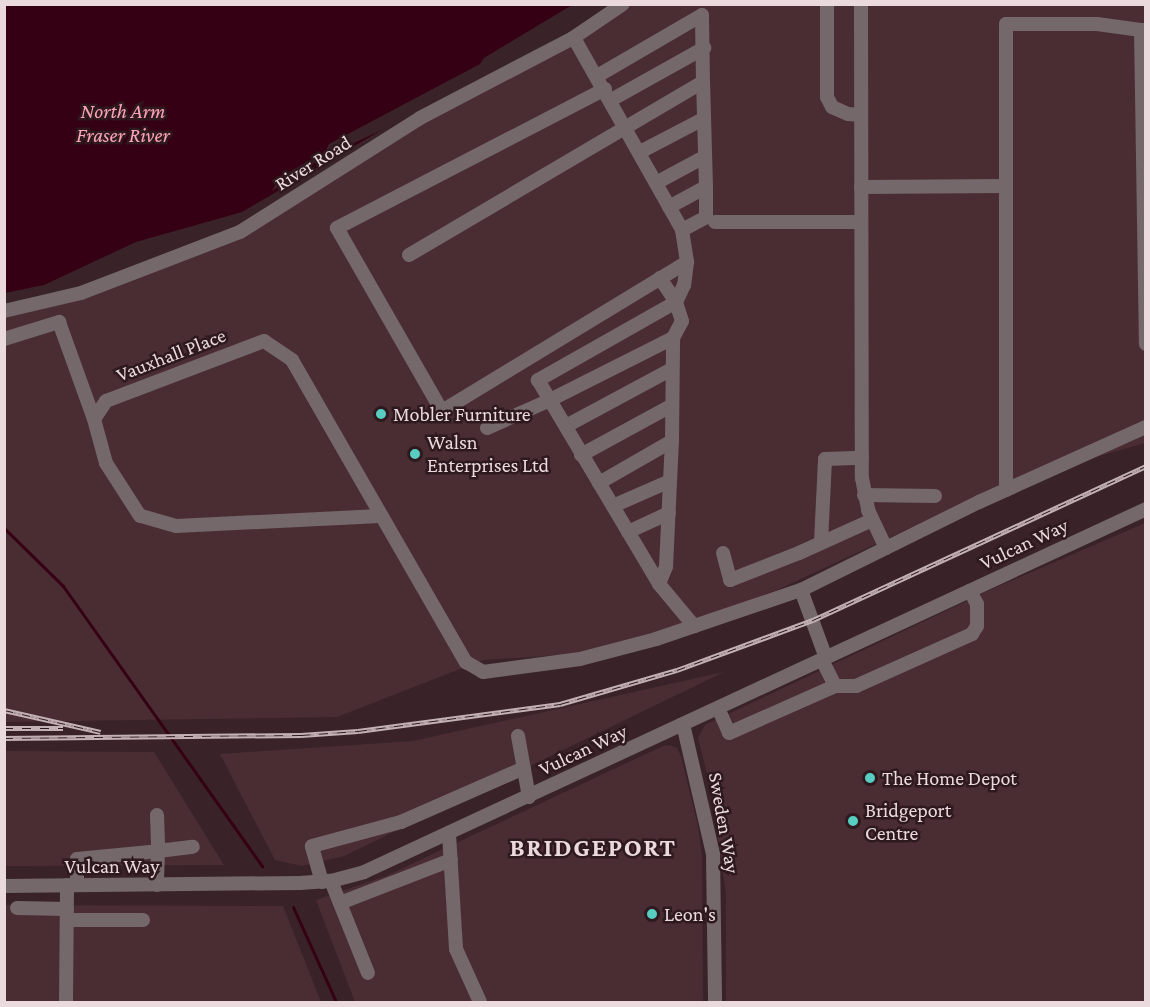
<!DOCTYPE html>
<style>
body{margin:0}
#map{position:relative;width:1150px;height:1007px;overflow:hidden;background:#392328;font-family:"Crimson Pro",serif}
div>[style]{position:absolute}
.built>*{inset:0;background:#4a2d33}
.water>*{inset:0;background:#360014}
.pier>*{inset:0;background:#392328}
.stream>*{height:3px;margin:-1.5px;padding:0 1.5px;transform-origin:1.5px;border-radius:1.5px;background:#360014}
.minor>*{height:14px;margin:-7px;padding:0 7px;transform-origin:7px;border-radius:7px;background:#74686a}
.rail>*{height:5px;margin-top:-2.5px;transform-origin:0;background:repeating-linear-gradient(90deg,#2e191e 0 9px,#c3b1b5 0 18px);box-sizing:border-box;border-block:2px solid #c3b1b5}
.dots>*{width:16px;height:16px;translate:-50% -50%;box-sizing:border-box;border:3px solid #2e191e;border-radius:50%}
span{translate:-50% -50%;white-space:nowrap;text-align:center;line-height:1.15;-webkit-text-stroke:5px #2e191e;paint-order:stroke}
.street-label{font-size:20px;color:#eadadd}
.poi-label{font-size:20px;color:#eadadd}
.left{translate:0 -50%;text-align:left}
.water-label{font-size:21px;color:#fda3b7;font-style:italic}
.district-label{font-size:26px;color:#eadadd;font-weight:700;letter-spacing:1.5px}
.frame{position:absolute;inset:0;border:6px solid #eadadd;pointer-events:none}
</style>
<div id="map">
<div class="built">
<div style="clip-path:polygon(623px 5px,1145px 5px,1145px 443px,1014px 480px,779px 589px,701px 619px,578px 654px,483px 660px,337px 717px,5px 722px,4px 311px,81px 293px,240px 232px)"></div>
<div style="clip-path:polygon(1145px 523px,1145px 1002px,726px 1002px,726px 894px,711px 789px,698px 738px,705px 725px,990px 590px)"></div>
<div style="clip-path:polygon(724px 672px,344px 856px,302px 866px,275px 860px,220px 754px,413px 741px)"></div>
<div style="clip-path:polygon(670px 745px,677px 748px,681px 756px,698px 826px,702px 856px,703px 1002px,355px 1002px,316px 900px,386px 876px,663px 746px)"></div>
<div style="clip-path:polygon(4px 751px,154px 752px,224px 865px,5px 866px)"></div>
<div style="clip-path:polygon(5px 905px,283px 906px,321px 1002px,5px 1002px)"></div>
</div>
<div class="water">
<div style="clip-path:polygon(5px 5px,594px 5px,242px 212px,136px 242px,44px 285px,5px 293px)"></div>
</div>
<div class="pier">
<div style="clip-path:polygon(597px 4px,405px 119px,322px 158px,272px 191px,280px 177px,325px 152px,329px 144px,480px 64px,484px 58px,572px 5px)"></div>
</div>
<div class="stream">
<div style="left:4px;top:528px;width:83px;rotate:44.5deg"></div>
<div style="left:63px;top:586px;width:344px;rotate:54.6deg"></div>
<div style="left:293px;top:907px;width:104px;rotate:65.6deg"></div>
</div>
<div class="minor">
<div style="left:827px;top:4px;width:93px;rotate:90deg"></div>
<div style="left:827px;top:97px;width:11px;rotate:63deg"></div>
<div style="left:832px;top:107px;width:17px;rotate:24deg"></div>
<div style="left:848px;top:114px;width:13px;rotate:4deg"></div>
<div style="left:861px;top:4px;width:474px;rotate:89.9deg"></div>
<div style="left:862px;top:478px;width:33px;rotate:79deg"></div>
<div style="left:868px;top:510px;width:42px;rotate:64.7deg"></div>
<div style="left:1146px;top:30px;width:5px;rotate:180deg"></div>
<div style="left:1141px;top:30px;width:314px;rotate:89.1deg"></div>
<div style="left:574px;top:38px;width:220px;rotate:60.6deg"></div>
<div style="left:682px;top:230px;width:32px;rotate:81deg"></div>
<div style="left:687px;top:262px;width:23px;rotate:97deg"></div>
<div style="left:684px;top:285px;width:19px;rotate:115deg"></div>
<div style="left:676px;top:302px;width:159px;rotate:150.5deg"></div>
<div style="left:538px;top:380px;width:237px;rotate:59.3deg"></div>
<div style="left:659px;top:584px;width:55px;rotate:50.2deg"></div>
<div style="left:605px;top:89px;width:302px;rotate:152.6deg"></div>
<div style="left:337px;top:228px;width:211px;rotate:60.2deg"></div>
<div style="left:442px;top:411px;width:287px;rotate:-31.3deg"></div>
<div style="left:611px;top:100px;width:107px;rotate:-29.2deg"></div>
<div style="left:640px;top:152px;width:71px;rotate:-27.6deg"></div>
<div style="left:656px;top:183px;width:55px;rotate:-28.4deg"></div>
<div style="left:861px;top:187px;width:144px;rotate:-0.4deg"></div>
<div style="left:669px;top:207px;width:42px;rotate:-28.4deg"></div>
<div style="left:706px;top:187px;width:105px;rotate:-91.6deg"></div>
<div style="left:715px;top:222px;width:146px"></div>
<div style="left:682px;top:230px;width:27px;rotate:-28deg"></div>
<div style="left:706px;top:217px;width:30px;rotate:-90deg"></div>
<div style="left:409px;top:255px;width:341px;rotate:-30.5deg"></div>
<div style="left:703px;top:82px;width:67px;rotate:-90.9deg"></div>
<div style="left:702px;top:15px;width:121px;rotate:149.8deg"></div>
<div style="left:4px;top:311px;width:79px;rotate:-13.2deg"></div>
<div style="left:81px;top:293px;width:170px;rotate:-21deg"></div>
<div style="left:240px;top:232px;width:213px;rotate:-32.3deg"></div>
<div style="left:420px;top:118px;width:173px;rotate:-27.6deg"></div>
<div style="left:573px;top:38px;width:60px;rotate:-34.2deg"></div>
<div style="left:4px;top:339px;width:58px;rotate:-17.2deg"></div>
<div style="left:59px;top:322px;width:103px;rotate:70.2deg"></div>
<div style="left:566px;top:426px;width:120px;rotate:-28.3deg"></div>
<div style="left:487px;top:428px;width:67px;rotate:-23.9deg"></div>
<div style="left:548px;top:401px;width:140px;rotate:-26.7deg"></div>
<div style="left:673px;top:338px;width:19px;rotate:-62deg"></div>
<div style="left:682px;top:321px;width:20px;rotate:-108deg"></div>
<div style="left:676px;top:302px;width:29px;rotate:-124deg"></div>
<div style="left:581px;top:455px;width:102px;rotate:-28.6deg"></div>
<div style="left:599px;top:483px;width:84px;rotate:-29.9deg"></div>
<div style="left:1006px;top:490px;width:466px;rotate:-90deg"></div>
<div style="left:1006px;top:24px;width:91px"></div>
<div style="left:1097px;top:24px;width:44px;rotate:7.8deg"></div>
<div style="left:864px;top:495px;width:71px;rotate:0.8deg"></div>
<div style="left:613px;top:506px;width:62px;rotate:-23.7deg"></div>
<div style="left:380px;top:516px;width:204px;rotate:177.2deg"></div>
<div style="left:176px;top:526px;width:37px;rotate:-164deg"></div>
<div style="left:140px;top:516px;width:63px;rotate:-122.7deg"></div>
<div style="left:106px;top:463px;width:46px;rotate:-105.3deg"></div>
<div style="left:94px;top:419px;width:22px;rotate:-56deg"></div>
<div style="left:106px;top:401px;width:169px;rotate:-20.8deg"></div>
<div style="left:264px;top:341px;width:34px;rotate:34deg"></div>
<div style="left:292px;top:360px;width:349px;rotate:60.1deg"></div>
<div style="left:466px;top:662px;width:20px;rotate:30deg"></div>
<div style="left:483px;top:672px;width:98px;rotate:-7.6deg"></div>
<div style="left:580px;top:659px;width:79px;rotate:-14.7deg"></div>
<div style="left:656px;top:639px;width:153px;rotate:-18.7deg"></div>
<div style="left:801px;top:590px;width:199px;rotate:-26.3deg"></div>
<div style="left:979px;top:502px;width:183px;rotate:-24.2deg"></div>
<div style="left:628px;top:532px;width:45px;rotate:-24.9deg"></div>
<div style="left:821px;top:542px;width:83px;rotate:-87.2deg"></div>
<div style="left:825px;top:459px;width:37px;rotate:-2deg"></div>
<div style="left:723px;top:553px;width:28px;rotate:75deg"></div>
<div style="left:730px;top:580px;width:74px;rotate:-21.4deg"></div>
<div style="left:799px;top:553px;width:80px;rotate:-24.3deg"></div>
<div style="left:659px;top:584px;width:18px;rotate:-68deg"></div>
<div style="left:666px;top:567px;width:126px;rotate:-87.3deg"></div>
<div style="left:672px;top:441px;width:103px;rotate:-89.4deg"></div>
<div style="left:801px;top:590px;width:72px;rotate:69.8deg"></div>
<div style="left:822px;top:660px;width:29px;rotate:63deg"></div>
<div style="left:718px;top:708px;width:27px;rotate:66deg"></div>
<div style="left:729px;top:733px;width:116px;rotate:-23.9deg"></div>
<div style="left:835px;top:686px;width:21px"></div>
<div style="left:856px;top:686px;width:127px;rotate:-24.1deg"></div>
<div style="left:972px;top:634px;width:9px;rotate:-58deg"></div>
<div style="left:977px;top:626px;width:22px;rotate:-90deg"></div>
<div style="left:977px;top:604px;width:15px;rotate:-118deg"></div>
<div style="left:683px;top:724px;width:133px;rotate:77deg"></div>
<div style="left:713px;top:854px;width:148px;rotate:89.2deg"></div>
<div style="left:518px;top:736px;width:62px;rotate:79.8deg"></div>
<div style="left:157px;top:815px;width:36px;rotate:88deg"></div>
<div style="left:158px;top:851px;width:35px;rotate:-7deg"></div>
<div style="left:449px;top:834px;width:115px;rotate:86.5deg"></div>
<div style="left:456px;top:949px;width:58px;rotate:65.6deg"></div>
<div style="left:331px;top:881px;width:99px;rotate:68.1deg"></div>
<div style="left:322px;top:882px;width:37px;rotate:-106deg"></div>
<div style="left:312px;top:846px;width:92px;rotate:-15.1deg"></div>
<div style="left:401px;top:822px;width:134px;rotate:-23.7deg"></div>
<div style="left:77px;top:885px;width:26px;rotate:-90deg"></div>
<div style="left:77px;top:859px;width:81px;rotate:-5.6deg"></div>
<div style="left:158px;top:851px;width:34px;rotate:92deg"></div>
<div style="left:4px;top:886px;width:296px;rotate:-0.6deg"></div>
<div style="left:300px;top:883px;width:31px;rotate:-4deg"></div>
<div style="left:331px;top:881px;width:34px;rotate:-15deg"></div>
<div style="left:364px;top:872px;width:862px;rotate:-24.9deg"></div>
<div style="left:340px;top:903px;width:119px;rotate:-21.2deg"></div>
<div style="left:17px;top:908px;width:50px;rotate:1.1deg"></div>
<div style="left:67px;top:920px;width:76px"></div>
<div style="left:66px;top:1002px;width:117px;rotate:-89.5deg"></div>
</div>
<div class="rail">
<div style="left:4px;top:710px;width:99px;rotate:12.8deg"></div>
<div style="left:4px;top:728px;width:59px"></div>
<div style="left:4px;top:738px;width:297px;rotate:-0.6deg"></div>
<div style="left:301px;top:735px;width:57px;rotate:-4deg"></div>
<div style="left:358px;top:731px;width:204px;rotate:-7.6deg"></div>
<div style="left:560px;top:704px;width:122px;rotate:-16.2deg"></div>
<div style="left:677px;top:670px;width:145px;rotate:-20.2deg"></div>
<div style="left:813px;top:620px;width:367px;rotate:-24.8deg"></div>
</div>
<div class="dots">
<div style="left:381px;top:414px;background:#57cec1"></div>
<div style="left:415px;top:454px;background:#57cec1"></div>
<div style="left:870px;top:778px;background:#57cec1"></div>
<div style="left:853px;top:821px;background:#57cec1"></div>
<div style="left:652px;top:914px;background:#57cec1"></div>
</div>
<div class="street-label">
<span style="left:313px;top:163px;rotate:-32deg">River Road</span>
<span style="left:171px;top:355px;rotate:-21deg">Vauxhall Place</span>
<span style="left:1024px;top:544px;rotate:-25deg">Vulcan Way</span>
<span style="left:583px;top:750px;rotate:-25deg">Vulcan Way</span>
<span style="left:724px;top:823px;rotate:80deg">Sweden Way</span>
<span style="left:112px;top:866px">Vulcan Way</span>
</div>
<div class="poi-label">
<span class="left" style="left:393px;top:414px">Mobler Furniture</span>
<span class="left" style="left:427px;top:454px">Walsn<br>Enterprises Ltd</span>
<span class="left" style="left:882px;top:778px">The Home Depot</span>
<span class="left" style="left:865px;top:822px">Bridgeport<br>Centre</span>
<span class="left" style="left:664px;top:914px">Leon's</span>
</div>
<div class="water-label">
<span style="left:123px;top:123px">North Arm<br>Fraser River</span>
</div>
<div class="district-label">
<span style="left:593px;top:848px">BRIDGEPORT</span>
</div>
<div class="frame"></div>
</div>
